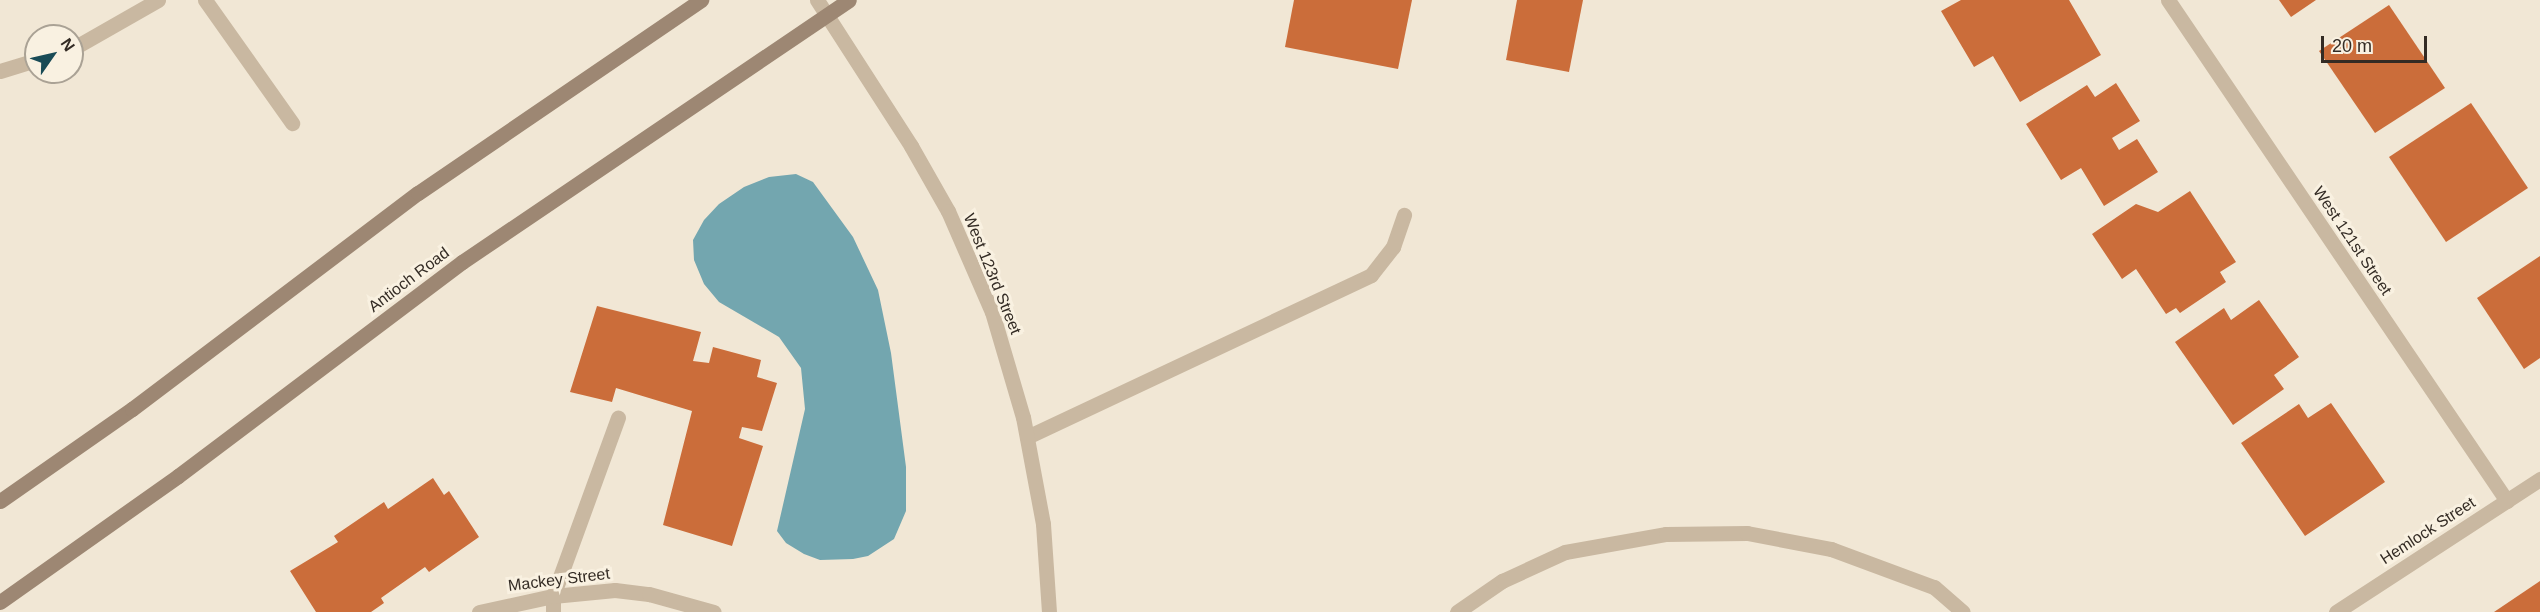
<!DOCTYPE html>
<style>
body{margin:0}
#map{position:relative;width:2540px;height:612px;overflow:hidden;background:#f1e7d5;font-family:Arial,sans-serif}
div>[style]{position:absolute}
.water>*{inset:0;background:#73a6af}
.building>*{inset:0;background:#cb6d3a}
.lane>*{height:15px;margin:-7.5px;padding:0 7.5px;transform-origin:7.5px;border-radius:7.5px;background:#c9b8a1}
.street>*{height:15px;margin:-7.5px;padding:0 7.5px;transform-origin:7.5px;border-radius:7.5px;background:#c9b8a1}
.secondary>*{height:15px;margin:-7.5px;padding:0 7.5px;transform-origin:7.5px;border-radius:7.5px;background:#9d8773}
span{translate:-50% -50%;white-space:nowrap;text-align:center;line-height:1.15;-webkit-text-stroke:6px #f9f1e1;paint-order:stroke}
.street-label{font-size:16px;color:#332b24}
.north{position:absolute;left:24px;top:24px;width:60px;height:60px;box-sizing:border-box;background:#f9f1e1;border:2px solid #aaa295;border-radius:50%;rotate:56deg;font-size:16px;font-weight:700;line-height:24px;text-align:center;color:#332b24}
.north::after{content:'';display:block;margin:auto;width:21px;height:27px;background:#194b56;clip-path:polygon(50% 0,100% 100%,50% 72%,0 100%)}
.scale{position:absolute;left:2321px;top:36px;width:106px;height:27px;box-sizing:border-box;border:3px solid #332b24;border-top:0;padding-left:8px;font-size:18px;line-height:21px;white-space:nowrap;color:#332b24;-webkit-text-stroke:4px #f9f1e1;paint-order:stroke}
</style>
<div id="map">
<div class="water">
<div style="clip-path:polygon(796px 174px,813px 182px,853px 237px,878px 290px,891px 353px,906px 467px,906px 511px,894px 539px,868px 556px,853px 559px,820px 560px,804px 554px,786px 543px,777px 531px,805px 409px,801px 368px,779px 337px,719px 302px,704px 284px,694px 260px,693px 240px,704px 220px,719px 204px,744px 187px,769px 177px)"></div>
</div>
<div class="building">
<div style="clip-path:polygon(1294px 0,1412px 0,1398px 69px,1285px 47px)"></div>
<div style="clip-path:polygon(1517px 0,1583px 0,1569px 72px,1506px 60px)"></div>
<div style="clip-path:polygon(1961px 0,2069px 0,2101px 55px,2020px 102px,1993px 56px,1974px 67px,1941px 11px)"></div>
<div style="clip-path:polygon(2279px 0,2316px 0,2291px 17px)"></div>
<div style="clip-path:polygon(2389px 5px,2445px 88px,2375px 133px,2319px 51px)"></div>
<div style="clip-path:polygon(2116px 83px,2140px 121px,2112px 138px,2119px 150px,2137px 139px,2158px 172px,2104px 206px,2081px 168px,2061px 180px,2026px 124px,2087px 85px,2095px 97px)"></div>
<div style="clip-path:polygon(2471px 103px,2528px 188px,2446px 242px,2389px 157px)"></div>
<div style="clip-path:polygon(2190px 191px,2236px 262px,2220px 272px,2226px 282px,2180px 313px,2176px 308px,2166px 314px,2136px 269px,2122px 279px,2092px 234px,2136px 204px,2158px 212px)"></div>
<div style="clip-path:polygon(2540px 256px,2540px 358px,2524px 369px,2477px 298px)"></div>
<div style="clip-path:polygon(2259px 300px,2299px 357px,2274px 375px,2284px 389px,2233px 425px,2175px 342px,2224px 308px,2231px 320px)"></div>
<div style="clip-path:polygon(597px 306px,701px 332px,693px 361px,709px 363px,713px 347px,761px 360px,757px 377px,777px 383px,762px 431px,742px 427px,739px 438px,763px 446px,732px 546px,663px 525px,692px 411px,616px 388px,612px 402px,570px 392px)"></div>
<div style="clip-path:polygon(2331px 403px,2385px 482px,2305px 536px,2241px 443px,2299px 404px,2308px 418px)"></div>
<div style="clip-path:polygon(433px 478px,444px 495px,449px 491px,479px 537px,429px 572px,425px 567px,381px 598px,384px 603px,371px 612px,316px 612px,290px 571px,338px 542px,334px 536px,384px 502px,388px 509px)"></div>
<div style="clip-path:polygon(2540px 581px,2540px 612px,2494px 612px)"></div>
</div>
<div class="lane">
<div style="left:205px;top:0;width:151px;rotate:54.7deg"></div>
<div style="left:72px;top:49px;width:99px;rotate:-29.7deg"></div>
<div style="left:0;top:71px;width:38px;rotate:-17deg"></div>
<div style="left:1027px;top:437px;width:380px;rotate:-25.2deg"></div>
<div style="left:1371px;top:275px;width:36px;rotate:-52deg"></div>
<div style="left:1393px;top:247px;width:34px;rotate:-71deg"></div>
<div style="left:553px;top:612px;width:16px;rotate:-90deg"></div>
<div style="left:553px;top:596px;width:190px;rotate:-70deg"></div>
</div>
<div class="street">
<div style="left:817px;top:0;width:174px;rotate:57.2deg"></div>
<div style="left:911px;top:146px;width:75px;rotate:60.4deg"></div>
<div style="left:948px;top:211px;width:110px;rotate:66.5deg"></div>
<div style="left:992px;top:312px;width:109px;rotate:73.6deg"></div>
<div style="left:1023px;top:417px;width:109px;rotate:79.4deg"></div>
<div style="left:1043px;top:524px;width:88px;rotate:86.1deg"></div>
<div style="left:2168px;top:0;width:605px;rotate:55.92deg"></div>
<div style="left:479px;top:612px;width:76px;rotate:-12.2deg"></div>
<div style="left:553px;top:596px;width:62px;rotate:-5.5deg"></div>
<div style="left:615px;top:590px;width:34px;rotate:7deg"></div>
<div style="left:649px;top:594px;width:67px;rotate:15.5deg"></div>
<div style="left:1457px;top:612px;width:55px;rotate:-34.6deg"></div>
<div style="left:1502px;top:581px;width:69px;rotate:-24.7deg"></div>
<div style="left:1565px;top:552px;width:103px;rotate:-10.1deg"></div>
<div style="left:1666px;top:534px;width:81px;rotate:-0.7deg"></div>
<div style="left:1747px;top:533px;width:86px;rotate:10.8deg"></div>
<div style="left:1831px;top:549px;width:110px;rotate:20.3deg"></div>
<div style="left:1934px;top:587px;width:38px;rotate:41deg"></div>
<div style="left:2336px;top:612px;width:244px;rotate:-33.1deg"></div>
</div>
<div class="secondary">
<div style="left:0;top:501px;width:161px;rotate:-34.9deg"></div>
<div style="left:132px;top:409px;width:358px;rotate:-37.1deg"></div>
<div style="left:418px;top:193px;width:343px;rotate:-34.3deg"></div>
<div style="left:0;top:602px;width:218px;rotate:-35.3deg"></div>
<div style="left:178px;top:476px;width:356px;rotate:-37deg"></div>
<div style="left:462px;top:262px;width:467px;rotate:-34.1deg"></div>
</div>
<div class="street-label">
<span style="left:2352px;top:241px;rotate:56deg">West 121st Street</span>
<span style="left:992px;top:274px;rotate:68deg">West 123rd Street</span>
<span style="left:409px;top:280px;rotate:-37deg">Antioch Road</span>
<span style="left:2428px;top:531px;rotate:-33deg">Hemlock Street</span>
<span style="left:559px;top:580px;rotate:-7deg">Mackey Street</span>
</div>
<div class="north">N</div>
<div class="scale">20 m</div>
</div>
